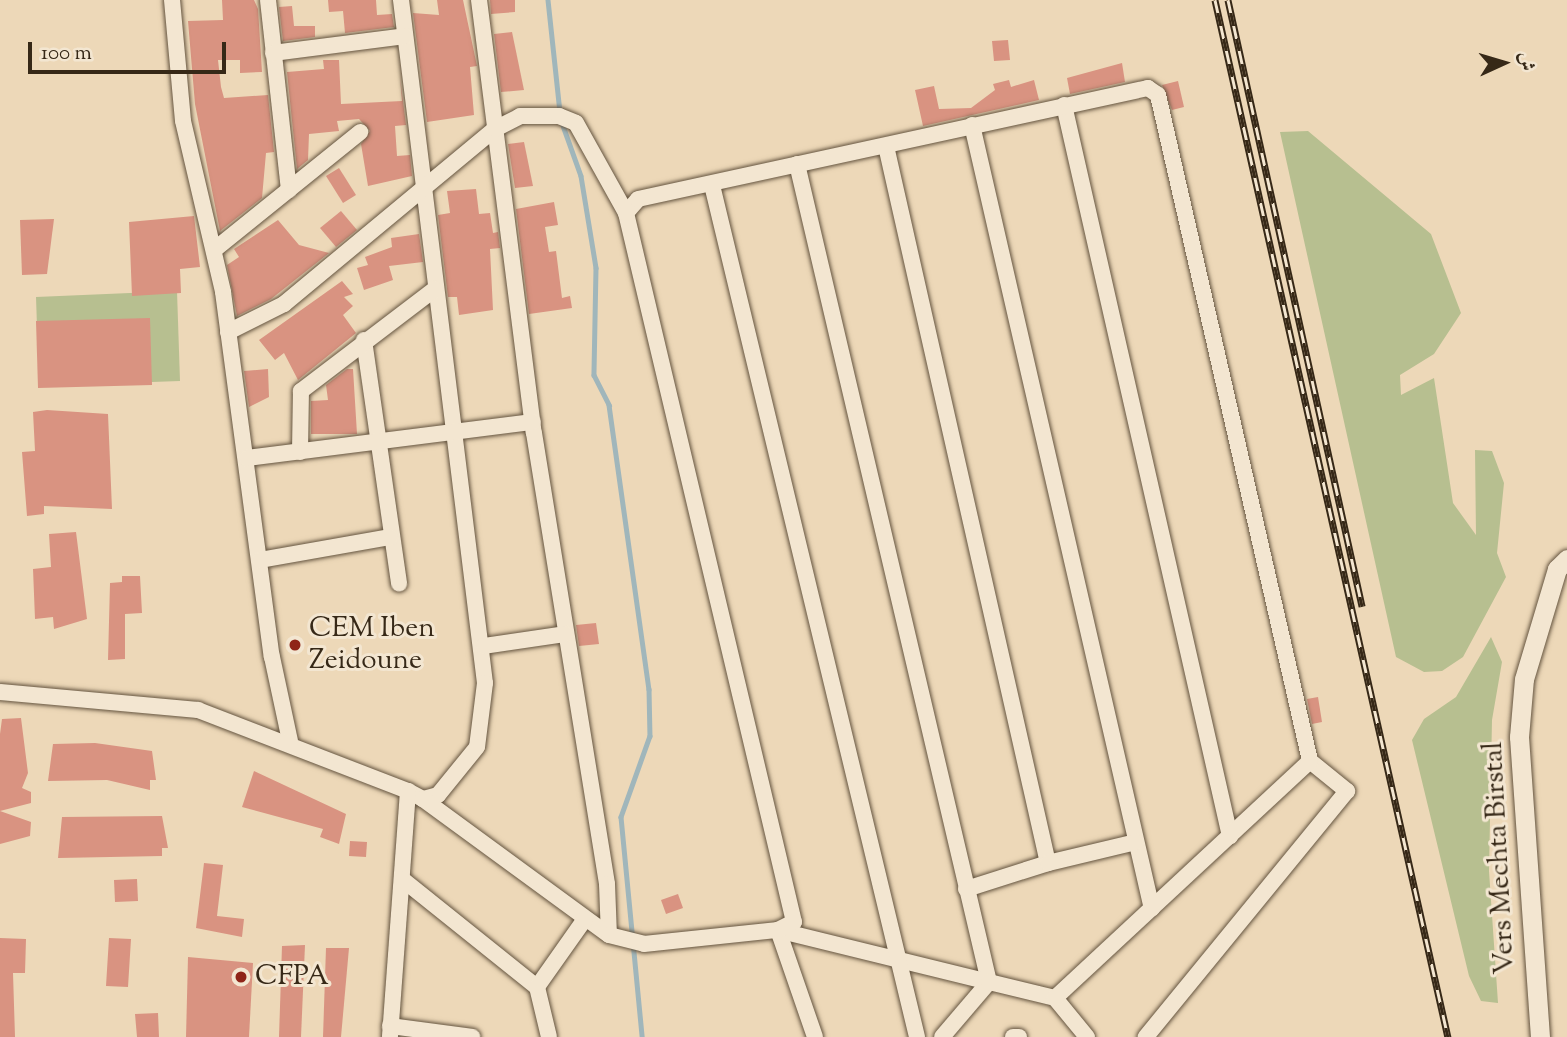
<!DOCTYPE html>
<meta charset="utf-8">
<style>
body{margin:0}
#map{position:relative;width:1567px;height:1037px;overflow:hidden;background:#edd8b8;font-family:"Sorts Mill Goudy",Amiri,serif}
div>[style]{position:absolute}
.green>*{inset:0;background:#b7bf90}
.stream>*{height:4.5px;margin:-2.25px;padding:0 2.25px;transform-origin:2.25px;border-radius:2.25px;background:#a0b6bb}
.building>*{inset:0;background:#d99381}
.roads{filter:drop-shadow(0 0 2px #64543f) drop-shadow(0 0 2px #64543f)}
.minor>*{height:16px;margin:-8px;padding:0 8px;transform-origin:8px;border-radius:8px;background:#f3e6d1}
.tertiary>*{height:19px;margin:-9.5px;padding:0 9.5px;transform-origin:9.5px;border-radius:9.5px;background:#f3e6d1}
.rail>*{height:7px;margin-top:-3.5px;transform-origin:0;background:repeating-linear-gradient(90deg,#f3e6d1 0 13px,#362817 0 26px);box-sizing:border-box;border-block:2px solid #362817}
.dots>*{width:19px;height:19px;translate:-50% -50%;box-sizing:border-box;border:4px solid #f3e6d1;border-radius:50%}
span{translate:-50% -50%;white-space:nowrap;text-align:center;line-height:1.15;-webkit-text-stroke:6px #f3e6d1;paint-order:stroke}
.poi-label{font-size:28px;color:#362817}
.left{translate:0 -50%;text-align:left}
.street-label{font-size:28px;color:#362817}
.north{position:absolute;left:1469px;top:28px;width:70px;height:70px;-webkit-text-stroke:5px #f3e6d1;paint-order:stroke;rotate:86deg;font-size:19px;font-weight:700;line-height:28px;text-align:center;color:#362817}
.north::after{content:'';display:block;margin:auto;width:24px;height:32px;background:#362817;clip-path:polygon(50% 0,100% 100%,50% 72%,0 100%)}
.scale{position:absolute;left:28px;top:42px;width:198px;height:32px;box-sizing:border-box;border:4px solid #362817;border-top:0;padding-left:9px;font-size:21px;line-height:24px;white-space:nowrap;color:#362817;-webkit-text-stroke:5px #f3e6d1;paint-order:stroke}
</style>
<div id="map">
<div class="green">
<div style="clip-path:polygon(1308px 131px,1431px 234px,1461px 313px,1434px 354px,1400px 375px,1401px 395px,1434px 378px,1453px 503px,1476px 535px,1475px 450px,1492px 451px,1504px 483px,1497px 553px,1506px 577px,1463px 657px,1442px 671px,1424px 672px,1396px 657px,1280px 132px)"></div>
<div style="clip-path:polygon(177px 291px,180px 381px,39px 386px,36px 297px)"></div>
<div style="clip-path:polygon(1491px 637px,1502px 662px,1492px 720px,1489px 871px,1498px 1003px,1481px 1001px,1469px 976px,1412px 740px,1424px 719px,1456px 697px)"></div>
</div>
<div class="stream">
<div style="left:548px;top:0;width:113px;rotate:83.9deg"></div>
<div style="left:561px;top:120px;width:59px;rotate:70.3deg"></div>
<div style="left:581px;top:176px;width:93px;rotate:80.7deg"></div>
<div style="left:596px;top:268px;width:107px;rotate:91.1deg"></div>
<div style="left:594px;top:375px;width:34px;rotate:63deg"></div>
<div style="left:609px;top:405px;width:287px;rotate:82deg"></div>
<div style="left:649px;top:689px;width:47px;rotate:88.8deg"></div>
<div style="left:650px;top:736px;width:86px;rotate:109.7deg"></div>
<div style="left:621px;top:817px;width:221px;rotate:84.5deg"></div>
</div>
<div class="building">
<div style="clip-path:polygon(222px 0,254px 0,258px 9px,262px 72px,240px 73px,240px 60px,218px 60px,221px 87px,224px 98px,268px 95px,274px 152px,266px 153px,262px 198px,220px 231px,195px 104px,188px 21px,223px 20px)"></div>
<div style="clip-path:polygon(328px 0,376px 0,377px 15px,392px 14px,394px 27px,345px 33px,343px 11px,329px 12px)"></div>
<div style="clip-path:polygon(437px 0,463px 0,477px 66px,470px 67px,474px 115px,427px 122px,413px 13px,439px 15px)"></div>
<div style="clip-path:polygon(490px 0,515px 0,515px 12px,491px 14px)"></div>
<div style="clip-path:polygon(292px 6px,294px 26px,315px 26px,315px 37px,283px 41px,279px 7px)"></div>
<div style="clip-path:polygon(512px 32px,524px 90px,501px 92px,494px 34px)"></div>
<div style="clip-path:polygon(1008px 40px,1010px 60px,994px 61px,992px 41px)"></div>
<div style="clip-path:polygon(323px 60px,339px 60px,341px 104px,402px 101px,400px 77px,406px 125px,395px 126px,397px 156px,410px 155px,412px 176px,368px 186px,361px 144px,370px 131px,359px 119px,337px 121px,339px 131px,309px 134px,308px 160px,297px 169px,287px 72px,324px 69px)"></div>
<div style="clip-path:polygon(1122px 63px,1125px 82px,1070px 94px,1067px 78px)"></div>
<div style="clip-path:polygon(1009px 80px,1011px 87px,1034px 80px,1039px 100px,923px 126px,915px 90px,934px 86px,939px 109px,971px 108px,995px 90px,993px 84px)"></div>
<div style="clip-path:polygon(1178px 81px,1184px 107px,1172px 110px,1162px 85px)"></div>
<div style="clip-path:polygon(524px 142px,533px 186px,515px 188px,508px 144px)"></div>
<div style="clip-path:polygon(339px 168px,356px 195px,343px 203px,326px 176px)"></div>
<div style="clip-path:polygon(476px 189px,479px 214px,490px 213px,493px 233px,498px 232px,500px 248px,490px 249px,493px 310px,459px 315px,457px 297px,448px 297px,438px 215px,450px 213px,447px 191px)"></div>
<div style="clip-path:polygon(554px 202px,558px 225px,545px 227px,549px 252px,556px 251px,562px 298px,570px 296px,572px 308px,529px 314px,516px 209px)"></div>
<div style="clip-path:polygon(341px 211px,357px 230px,336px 247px,320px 228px)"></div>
<div style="clip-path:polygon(194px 216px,200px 267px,180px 269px,181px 293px,132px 296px,129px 222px)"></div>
<div style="clip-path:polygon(54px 219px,47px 274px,22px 275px,20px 220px)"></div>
<div style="clip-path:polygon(278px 220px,299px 245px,329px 253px,271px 299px,237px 316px,227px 265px,239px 257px,234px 249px)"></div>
<div style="clip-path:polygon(419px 234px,423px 262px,389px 266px,393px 280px,364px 290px,357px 268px,368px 265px,365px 257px,392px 247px,391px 238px)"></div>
<div style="clip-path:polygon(342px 281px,353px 294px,344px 297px,353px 306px,343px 315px,356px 333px,298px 380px,284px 353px,275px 360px,259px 340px)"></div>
<div style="clip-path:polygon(150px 318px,152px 385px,38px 388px,36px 321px)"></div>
<div style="clip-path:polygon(268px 369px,269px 397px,249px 407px,244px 371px)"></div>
<div style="clip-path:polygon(347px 369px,353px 369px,357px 434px,311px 434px,311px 401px,328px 400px,326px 385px)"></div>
<div style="clip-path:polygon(47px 410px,108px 414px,112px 509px,44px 506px,44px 514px,27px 516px,22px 452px,35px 451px,33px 412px)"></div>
<div style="clip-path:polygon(76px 532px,87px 619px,54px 629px,53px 617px,35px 619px,33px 569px,51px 567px,49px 534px)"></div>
<div style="clip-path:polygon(122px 576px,140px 576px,142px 613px,125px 614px,125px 659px,108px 660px,110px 583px,122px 582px)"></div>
<div style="clip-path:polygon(596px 623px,599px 644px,579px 646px,576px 625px)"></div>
<div style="clip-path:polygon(1318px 697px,1322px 722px,1312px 724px,1307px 699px)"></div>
<div style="clip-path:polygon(21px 718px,28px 773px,22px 788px,31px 792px,31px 803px,0 811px,31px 822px,30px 836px,0 844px,0 734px,2px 719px)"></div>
<div style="clip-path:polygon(95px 743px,152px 751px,156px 780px,150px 780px,150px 790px,107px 780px,48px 781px,53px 744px)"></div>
<div style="clip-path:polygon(254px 771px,346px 814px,339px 844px,320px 837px,323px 829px,242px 807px)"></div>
<div style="clip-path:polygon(162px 816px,168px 848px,162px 848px,162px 856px,58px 858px,62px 817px)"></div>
<div style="clip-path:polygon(350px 841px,367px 842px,366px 857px,349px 856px)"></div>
<div style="clip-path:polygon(204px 863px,223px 865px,217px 916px,244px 919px,242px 937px,196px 928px)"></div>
<div style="clip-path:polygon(137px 879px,138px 901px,115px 902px,114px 880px)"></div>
<div style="clip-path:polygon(678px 894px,683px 908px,666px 914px,661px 900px)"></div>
<div style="clip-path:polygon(0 938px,26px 939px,25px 973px,13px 973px,15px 1037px,0 1037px)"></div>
<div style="clip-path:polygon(109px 938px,131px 939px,128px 987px,106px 986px)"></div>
<div style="clip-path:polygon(305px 945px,301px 1037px,279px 1037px,282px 946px)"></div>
<div style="clip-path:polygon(326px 948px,349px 948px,341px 1037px,323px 1037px)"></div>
<div style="clip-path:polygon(188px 957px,253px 963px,249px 1037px,186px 1037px)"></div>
<div style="clip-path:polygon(158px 1013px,159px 1037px,137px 1037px,135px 1014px)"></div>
</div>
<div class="roads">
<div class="minor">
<div style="left:172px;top:0;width:121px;rotate:84.8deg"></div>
<div style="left:183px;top:121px;width:176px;rotate:76.8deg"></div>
<div style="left:223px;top:292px;width:368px;rotate:82.4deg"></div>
<div style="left:272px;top:657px;width:86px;rotate:77.9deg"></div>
<div style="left:268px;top:0;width:191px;rotate:83.7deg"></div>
<div style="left:401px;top:0;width:688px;rotate:82.99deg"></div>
<div style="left:485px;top:683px;width:64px;rotate:97.1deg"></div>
<div style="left:477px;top:747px;width:62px;rotate:129.1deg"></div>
<div style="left:438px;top:795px;width:16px;rotate:165deg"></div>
<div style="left:423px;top:799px;width:17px;rotate:-152deg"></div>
<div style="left:479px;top:0;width:436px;rotate:82.8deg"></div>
<div style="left:534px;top:433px;width:457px;rotate:80.8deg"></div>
<div style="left:607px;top:884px;width:51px;rotate:87.8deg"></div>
<div style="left:273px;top:53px;width:133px;rotate:-7.3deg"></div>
<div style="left:1064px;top:105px;width:750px;rotate:77.21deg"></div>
<div style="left:972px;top:125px;width:804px;rotate:77.07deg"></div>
<div style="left:886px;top:146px;width:735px;rotate:77.27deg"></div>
<div style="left:1048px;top:863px;width:86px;rotate:162.4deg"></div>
<div style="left:797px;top:164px;width:840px;rotate:76.79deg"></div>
<div style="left:989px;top:982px;width:217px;rotate:-166.2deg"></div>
<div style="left:778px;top:930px;width:113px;rotate:70.9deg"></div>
<div style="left:712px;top:185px;width:876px;rotate:76.47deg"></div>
<div style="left:214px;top:250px;width:188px;rotate:-38.9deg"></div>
<div style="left:228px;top:332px;width:63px;rotate:-26.6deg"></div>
<div style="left:284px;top:304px;width:274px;rotate:-39.7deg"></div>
<div style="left:495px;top:129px;width:28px;rotate:-27deg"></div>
<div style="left:520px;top:116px;width:39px"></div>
<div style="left:559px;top:116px;width:18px;rotate:22deg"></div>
<div style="left:576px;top:123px;width:103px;rotate:60.9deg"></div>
<div style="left:364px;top:340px;width:246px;rotate:81.8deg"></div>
<div style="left:300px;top:452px;width:61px;rotate:-89.1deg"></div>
<div style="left:301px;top:391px;width:168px;rotate:-37.3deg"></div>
<div style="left:247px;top:458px;width:288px;rotate:-7.2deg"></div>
<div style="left:260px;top:560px;width:132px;rotate:-10deg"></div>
<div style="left:484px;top:646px;width:82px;rotate:-8.4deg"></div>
<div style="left:0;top:692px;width:199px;rotate:5.2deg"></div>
<div style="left:198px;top:710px;width:225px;rotate:21.1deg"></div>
<div style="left:408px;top:791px;width:247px;rotate:94.2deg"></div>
<div style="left:423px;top:799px;width:230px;rotate:36.2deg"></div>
<div style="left:609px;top:935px;width:36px;rotate:14deg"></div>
<div style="left:644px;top:944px;width:135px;rotate:-6deg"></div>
<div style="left:778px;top:930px;width:18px;rotate:-27deg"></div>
<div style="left:794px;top:922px;width:729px;rotate:-103.33deg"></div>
<div style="left:626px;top:213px;width:18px;rotate:-49deg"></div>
<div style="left:638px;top:199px;width:522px;rotate:-12.28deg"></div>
<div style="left:1148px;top:88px;width:12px;rotate:35deg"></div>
<div style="left:1158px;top:95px;width:683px;rotate:77.14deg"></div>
<div style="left:1310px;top:761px;width:48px;rotate:39deg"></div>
<div style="left:1347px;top:791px;width:318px;rotate:129.3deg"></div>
<div style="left:1048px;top:863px;width:90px;rotate:-13.4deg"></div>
<div style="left:402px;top:879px;width:173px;rotate:38.7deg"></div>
<div style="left:537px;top:987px;width:51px;rotate:76.5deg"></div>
<div style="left:537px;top:987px;width:83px;rotate:-54.8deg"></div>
<div style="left:390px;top:1026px;width:83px;rotate:7.6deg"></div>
<div style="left:942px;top:1037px;width:72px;rotate:-49.5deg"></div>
<div style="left:989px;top:982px;width:68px;rotate:13.6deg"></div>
<div style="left:1013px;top:1037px;width:6px"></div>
<div style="left:1087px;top:1037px;width:50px;rotate:-129.4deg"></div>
<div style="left:1055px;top:998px;width:348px;rotate:-42.9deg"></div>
</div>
<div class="tertiary">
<div style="left:1540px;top:1037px;width:301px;rotate:-94deg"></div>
<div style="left:1519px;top:737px;width:58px;rotate:-85.1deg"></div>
<div style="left:1524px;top:679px;width:115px;rotate:-73.3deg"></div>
<div style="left:1557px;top:569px;width:14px;rotate:-45deg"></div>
</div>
</div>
<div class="rail">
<div style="left:1215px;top:0;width:1063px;rotate:77.34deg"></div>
<div style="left:1228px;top:0;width:621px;rotate:77.53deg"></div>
</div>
<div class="dots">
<div style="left:295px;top:645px;background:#8f2418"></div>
<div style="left:241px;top:977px;background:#8f2418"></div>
</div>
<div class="poi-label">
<span class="left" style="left:309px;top:645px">CEM Iben<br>Zeidoune</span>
<span class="left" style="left:255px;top:977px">CFPA</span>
</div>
<div class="street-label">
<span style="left:1500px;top:858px;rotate:-93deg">Vers Mechta Birstal</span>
</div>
<div class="north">ش</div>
<div class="scale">100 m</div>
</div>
